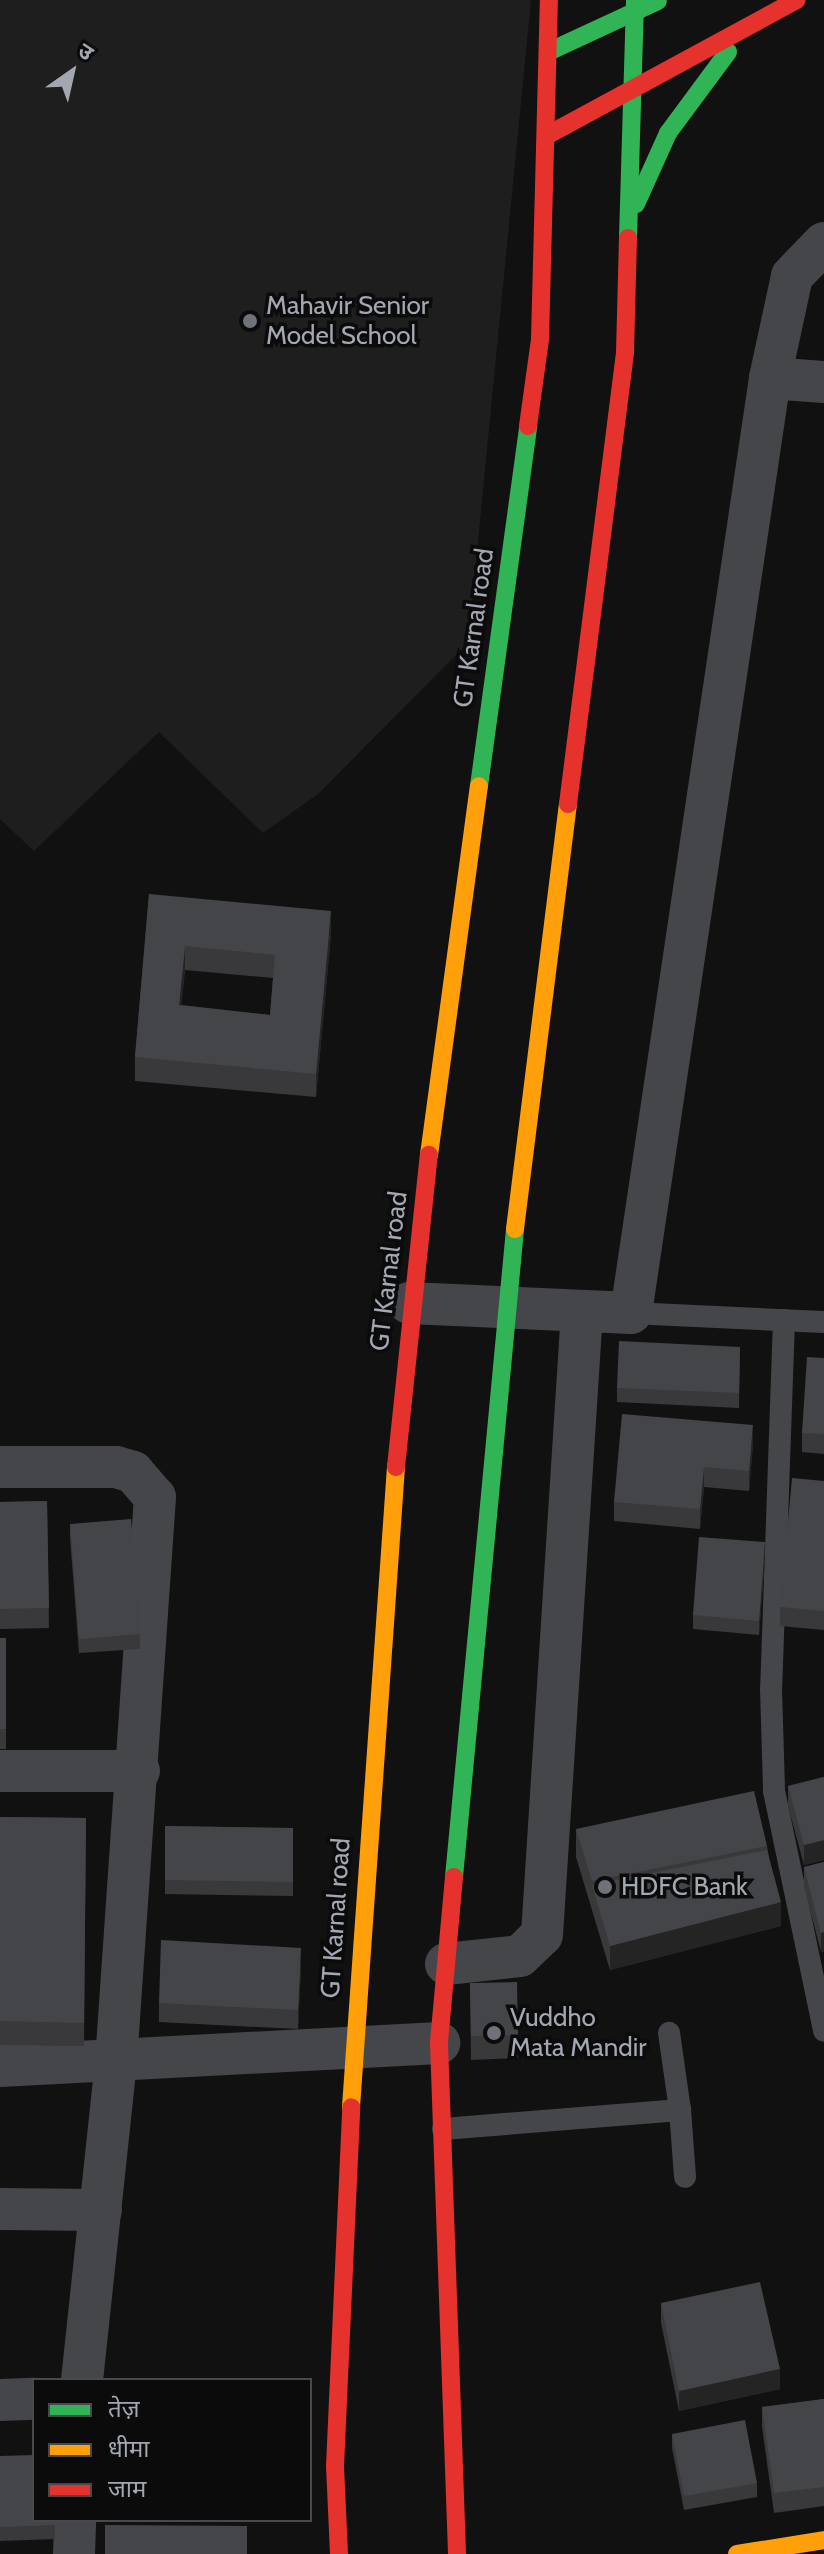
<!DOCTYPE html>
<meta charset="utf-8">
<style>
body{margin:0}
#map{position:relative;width:824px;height:2554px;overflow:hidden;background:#111;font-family:Cabin,"Noto Sans Devanagari",sans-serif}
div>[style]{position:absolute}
.built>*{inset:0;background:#1e1e1f}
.lane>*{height:22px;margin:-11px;padding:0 11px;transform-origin:11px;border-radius:11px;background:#454649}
.street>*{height:42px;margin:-21px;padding:0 21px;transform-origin:21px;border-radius:21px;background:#454649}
.fast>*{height:18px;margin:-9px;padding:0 9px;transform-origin:9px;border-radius:9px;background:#30b455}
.slow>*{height:18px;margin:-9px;padding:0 9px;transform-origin:9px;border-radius:9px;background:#ff9f0a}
.jam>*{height:18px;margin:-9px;padding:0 9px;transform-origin:9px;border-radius:9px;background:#e5322d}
.wall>*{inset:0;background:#39393c}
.shaded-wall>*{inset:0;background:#242425}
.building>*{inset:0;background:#444549}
.dots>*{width:22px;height:22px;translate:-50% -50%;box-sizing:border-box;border:4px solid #0b0b0c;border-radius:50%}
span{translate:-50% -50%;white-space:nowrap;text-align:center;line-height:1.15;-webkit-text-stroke:7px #0b0b0c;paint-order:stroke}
.poi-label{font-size:26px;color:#a2a7b2}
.left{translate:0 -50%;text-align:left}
.street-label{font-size:26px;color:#a2a7b2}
.legend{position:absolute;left:32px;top:2378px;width:280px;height:144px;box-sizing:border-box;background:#0b0b0c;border:2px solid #47494e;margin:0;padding:10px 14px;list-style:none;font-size:24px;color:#a2a7b2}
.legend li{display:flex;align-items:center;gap:16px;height:40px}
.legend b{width:40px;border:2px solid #47494e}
.north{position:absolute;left:32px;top:32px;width:80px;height:80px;-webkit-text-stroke:6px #0b0b0c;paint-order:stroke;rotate:34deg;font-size:22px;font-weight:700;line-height:32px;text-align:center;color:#a2a7b2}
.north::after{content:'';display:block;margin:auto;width:28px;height:36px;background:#a2a7b2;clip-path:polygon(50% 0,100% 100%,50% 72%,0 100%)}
</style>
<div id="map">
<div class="built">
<div style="clip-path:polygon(0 0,531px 0,468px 643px,318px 794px,263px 833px,159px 732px,34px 851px,0 819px)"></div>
</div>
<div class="lane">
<div style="left:631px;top:1313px;width:193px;rotate:2.7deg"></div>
<div style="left:784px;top:1320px;width:368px;rotate:92deg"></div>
<div style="left:771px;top:1688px;width:103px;rotate:88.3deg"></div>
<div style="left:774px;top:1791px;width:245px;rotate:78.2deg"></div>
<div style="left:680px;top:2110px;width:67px;rotate:85.7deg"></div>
<div style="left:443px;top:2129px;width:238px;rotate:-4.6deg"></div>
<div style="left:680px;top:2110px;width:78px;rotate:-98.1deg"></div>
</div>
<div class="street">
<div style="left:770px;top:378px;width:54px;rotate:4.2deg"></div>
<div style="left:409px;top:1303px;width:222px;rotate:2.6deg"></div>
<div style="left:631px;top:1313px;width:945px;rotate:-81.54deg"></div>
<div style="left:770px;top:378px;width:104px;rotate:-77.8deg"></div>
<div style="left:792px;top:276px;width:46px;rotate:-45.9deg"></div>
<div style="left:0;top:1467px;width:116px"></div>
<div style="left:116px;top:1467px;width:18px;rotate:16deg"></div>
<div style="left:133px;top:1472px;width:33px;rotate:49deg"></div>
<div style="left:155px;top:1497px;width:566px;rotate:93.95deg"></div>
<div style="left:116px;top:2062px;width:320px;rotate:96.1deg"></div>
<div style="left:0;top:1771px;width:139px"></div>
<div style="left:446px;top:1964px;width:74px;rotate:-6.2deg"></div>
<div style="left:520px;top:1956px;width:30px;rotate:-44deg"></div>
<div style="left:542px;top:1935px;width:625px;rotate:-86.33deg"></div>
<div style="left:0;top:2066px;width:440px;rotate:-3deg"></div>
<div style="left:0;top:2209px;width:101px;rotate:0.6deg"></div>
<div style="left:0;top:2400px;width:34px;rotate:-2deg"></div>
<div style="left:74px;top:2554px;width:34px;rotate:-88deg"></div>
</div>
<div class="fast">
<div style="left:548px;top:52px;width:121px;rotate:-24.9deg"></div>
<div style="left:636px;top:204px;width:78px;rotate:-65.7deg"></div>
<div style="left:668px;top:133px;width:101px;rotate:-53.5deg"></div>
<div style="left:628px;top:238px;width:238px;rotate:-88.3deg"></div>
<div style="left:479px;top:786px;width:363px;rotate:-82.2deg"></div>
<div style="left:454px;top:1877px;width:651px;rotate:-84.62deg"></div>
</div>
<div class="slow">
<div style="left:429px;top:1155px;width:372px;rotate:-82.3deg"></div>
<div style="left:515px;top:1229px;width:428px;rotate:-82.9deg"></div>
<div style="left:351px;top:2107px;width:642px;rotate:-85.98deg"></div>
<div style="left:737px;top:2554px;width:88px;rotate:-9.1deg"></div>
</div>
<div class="jam">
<div style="left:546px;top:136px;width:285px;rotate:-28.5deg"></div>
<div style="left:528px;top:426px;width:88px;rotate:-82.1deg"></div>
<div style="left:540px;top:339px;width:339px;rotate:-88.5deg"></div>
<div style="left:568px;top:804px;width:456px;rotate:-82.8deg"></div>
<div style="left:625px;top:352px;width:114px;rotate:-88.5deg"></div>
<div style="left:396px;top:1467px;width:314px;rotate:-84deg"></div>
<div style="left:454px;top:1877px;width:167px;rotate:95.2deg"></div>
<div style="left:439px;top:2043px;width:511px;rotate:87.98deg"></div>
<div style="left:339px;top:2554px;width:88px;rotate:-92.6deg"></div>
<div style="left:335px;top:2466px;width:359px;rotate:-87.4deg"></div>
</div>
<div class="wall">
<div style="clip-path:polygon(evenodd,149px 894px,331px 934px,316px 1097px,135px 1081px,135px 1057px,149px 894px,185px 970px,273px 978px,270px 1015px,181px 1005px,185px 970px)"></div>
<div style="clip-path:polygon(740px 1347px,739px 1408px,617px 1402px,617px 1388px)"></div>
<div style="clip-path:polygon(824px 1358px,824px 1454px,802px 1452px,802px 1433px)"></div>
<div style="clip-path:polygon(753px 1444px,749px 1491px,704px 1487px,700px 1529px,614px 1521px,614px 1502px)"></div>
<div style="clip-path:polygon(824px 1481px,824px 1630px,780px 1626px,780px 1607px)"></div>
<div style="clip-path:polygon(47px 1501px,49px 1628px,0 1629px,0 1502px)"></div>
<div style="clip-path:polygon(70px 1524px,140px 1634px,140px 1649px,79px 1653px,70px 1538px)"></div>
<div style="clip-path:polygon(765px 1557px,759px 1635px,693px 1629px,693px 1615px)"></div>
<div style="clip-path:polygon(0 1638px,6px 1638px,6px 1749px,0 1749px)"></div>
<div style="clip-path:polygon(824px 1777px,824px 1860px,804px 1865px,788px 1806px,788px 1786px)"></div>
<div style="clip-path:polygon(0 1817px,86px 1818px,84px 2046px,0 2045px)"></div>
<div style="clip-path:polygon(165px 1826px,293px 1828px,293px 1896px,165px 1894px)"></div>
<div style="clip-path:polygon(576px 1829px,767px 1846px,781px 1926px,610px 1970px,576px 1857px)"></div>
<div style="clip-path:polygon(824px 1862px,821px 1952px,804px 1886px,804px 1867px)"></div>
<div style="clip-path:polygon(301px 1967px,298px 2029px,159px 2022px,159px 2003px)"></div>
<div style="clip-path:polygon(470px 1983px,518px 2035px,518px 2058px,471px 2060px)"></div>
<div style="clip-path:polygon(661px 2303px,780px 2389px,679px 2411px,661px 2323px)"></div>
<div style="clip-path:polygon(824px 2399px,824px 2506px,774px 2513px,762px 2427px,762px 2407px)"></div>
<div style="clip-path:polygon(672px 2434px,757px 2483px,757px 2497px,684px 2510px,672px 2448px)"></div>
<div style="clip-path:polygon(0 2456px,55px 2520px,55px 2539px,0 2541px)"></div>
</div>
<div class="shaded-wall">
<div style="clip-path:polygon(331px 911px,331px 934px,316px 1097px,316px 1074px)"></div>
<div style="clip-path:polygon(185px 946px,185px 970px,179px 1029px,179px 1005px)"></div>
<div style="clip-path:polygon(753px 1425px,753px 1444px,749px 1491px,749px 1471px)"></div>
<div style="clip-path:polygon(704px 1467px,704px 1487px,700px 1529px,700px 1509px)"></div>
<div style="clip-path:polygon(765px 1542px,765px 1557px,759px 1635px,759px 1621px)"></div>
<div style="clip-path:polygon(824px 1840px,824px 1860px,804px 1865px,804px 1845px)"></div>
<div style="clip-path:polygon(781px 1902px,781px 1926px,610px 1970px,610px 1946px)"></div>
<div style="clip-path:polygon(824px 1932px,824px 1952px,821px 1952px,821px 1933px)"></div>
<div style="clip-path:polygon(301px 1948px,301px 1967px,298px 2029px,298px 2010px)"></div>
<div style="clip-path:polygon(780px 2369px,780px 2389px,679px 2411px,679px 2391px)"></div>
</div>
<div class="building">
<div style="clip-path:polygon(evenodd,149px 894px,331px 911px,316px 1074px,135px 1057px,149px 894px,185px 946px,275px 955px,270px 1015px,179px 1005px,185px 946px)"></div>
<div style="clip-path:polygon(619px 1341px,740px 1347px,739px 1393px,617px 1388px)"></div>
<div style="clip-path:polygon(807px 1357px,824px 1358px,824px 1434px,802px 1433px)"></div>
<div style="clip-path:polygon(622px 1414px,753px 1425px,749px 1471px,704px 1467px,700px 1509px,614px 1502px)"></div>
<div style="clip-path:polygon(792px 1478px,824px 1481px,824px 1611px,780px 1607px)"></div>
<div style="clip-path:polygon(47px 1501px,49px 1608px,0 1609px,0 1502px)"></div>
<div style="clip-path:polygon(131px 1519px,140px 1634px,79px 1639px,70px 1524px)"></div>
<div style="clip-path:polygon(699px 1537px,765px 1542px,759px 1621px,693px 1615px)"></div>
<div style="clip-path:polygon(0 1638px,6px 1638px,6px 1729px,0 1729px)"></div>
<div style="clip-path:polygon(824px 1777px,824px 1840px,804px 1845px,788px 1786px)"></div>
<div style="clip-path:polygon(754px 1791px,767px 1846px,592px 1881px,576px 1829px)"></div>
<div style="clip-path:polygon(0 1817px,86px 1818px,84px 2023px,0 2021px)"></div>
<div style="clip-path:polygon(165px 1826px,293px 1828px,293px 1882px,165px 1880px)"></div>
<div style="clip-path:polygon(767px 1850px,781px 1902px,610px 1946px,592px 1885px)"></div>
<div style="clip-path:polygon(824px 1862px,824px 1932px,821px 1933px,804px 1867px)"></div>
<div style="clip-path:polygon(161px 1940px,301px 1948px,298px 2010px,159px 2003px)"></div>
<div style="clip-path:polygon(517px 1982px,518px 2035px,471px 2036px,470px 1983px)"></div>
<div style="clip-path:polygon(760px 2282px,780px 2369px,679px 2391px,661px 2303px)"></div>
<div style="clip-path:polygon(824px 2399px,824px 2487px,774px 2493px,762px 2407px)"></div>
<div style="clip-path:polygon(745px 2420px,757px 2483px,684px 2496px,672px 2434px)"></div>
<div style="clip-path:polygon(34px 2455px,34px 2520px,55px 2520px,55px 2525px,0 2527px,0 2456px)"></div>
<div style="clip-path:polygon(105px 2525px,247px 2526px,247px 2554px,105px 2554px)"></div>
</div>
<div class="dots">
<div style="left:250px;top:321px;background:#6f727a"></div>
<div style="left:605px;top:1887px;background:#6f727a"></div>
<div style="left:494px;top:2033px;background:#6f727a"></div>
</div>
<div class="poi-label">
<span class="left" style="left:266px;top:321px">Mahavir Senior<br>Model School</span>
<span class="left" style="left:621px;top:1887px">HDFC Bank</span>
<span class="left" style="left:510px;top:2033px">Vuddho<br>Mata Mandir</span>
</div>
<div class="street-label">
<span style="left:474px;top:628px;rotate:-82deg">GT Karnal road</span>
<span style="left:389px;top:1271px;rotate:-83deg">GT Karnal road</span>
<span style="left:336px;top:1918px;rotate:-86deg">GT Karnal road</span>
</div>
<ul class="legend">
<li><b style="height:10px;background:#30b455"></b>तेज़</li>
<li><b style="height:10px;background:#ff9f0a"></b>धीमा</li>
<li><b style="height:10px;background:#e5322d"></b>जाम</li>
</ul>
<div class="north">उ</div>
</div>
